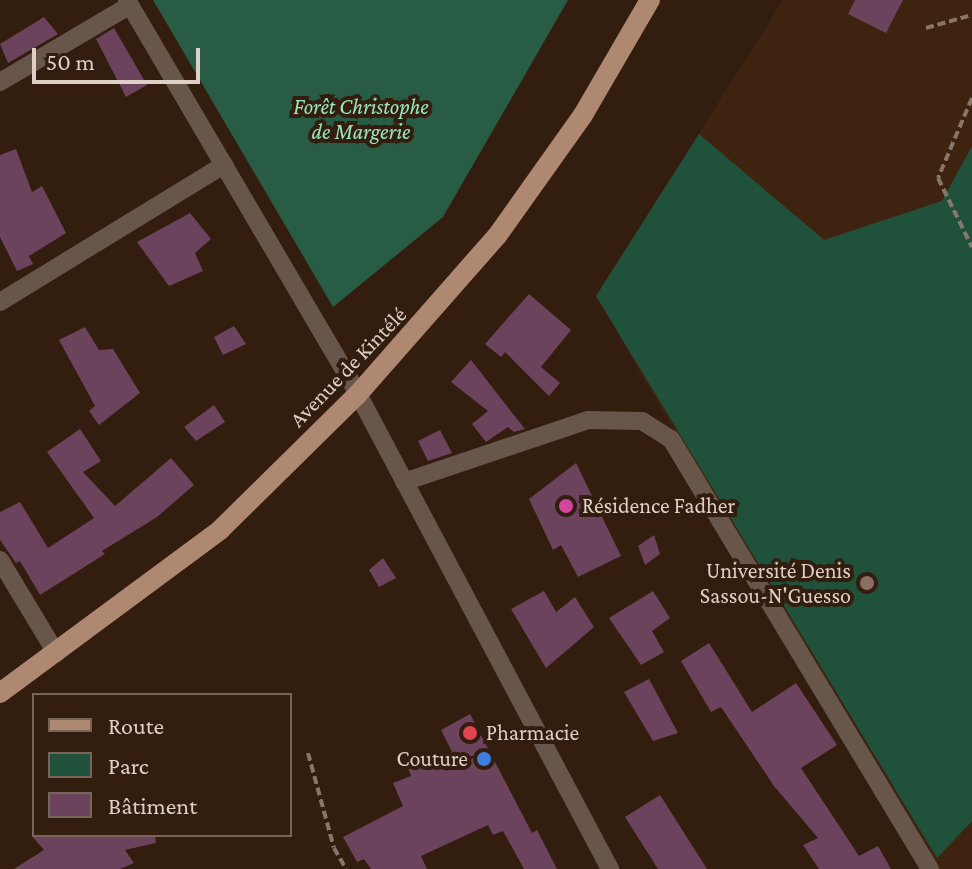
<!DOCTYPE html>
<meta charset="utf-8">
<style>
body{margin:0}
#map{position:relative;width:972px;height:869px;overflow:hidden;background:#321d0f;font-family:"Crimson Pro",serif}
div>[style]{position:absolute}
.built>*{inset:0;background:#3d2310}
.green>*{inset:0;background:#20523b}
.forest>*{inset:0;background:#295c44}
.building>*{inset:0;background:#6c435d}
.path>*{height:4px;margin-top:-2px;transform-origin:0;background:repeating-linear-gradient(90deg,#88766a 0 8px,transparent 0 12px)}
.street>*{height:18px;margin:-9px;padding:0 9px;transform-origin:9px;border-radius:9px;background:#69564b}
.primary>*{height:20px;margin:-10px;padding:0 10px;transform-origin:10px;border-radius:10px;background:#af8872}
.dots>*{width:22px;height:22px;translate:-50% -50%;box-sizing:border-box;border:4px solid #321d0f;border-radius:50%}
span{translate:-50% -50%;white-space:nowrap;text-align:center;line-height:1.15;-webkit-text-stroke:8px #321d0f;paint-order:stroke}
.park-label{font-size:22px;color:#96e7be;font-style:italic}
.street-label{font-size:22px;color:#dfd0c7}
.poi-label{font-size:22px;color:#dfd0c7}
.left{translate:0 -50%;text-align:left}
.right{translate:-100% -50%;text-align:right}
.legend{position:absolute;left:32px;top:693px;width:260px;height:144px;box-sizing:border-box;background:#321d0f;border:2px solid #776559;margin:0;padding:10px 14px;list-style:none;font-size:24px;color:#dfd0c7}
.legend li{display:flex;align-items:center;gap:16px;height:40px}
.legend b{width:40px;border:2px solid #776559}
.scale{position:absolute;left:32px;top:48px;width:168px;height:36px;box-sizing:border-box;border:4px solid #dfd0c7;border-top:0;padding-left:10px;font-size:24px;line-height:28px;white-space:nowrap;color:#dfd0c7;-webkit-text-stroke:6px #321d0f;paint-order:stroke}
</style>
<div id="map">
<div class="built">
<div style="clip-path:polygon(783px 0,972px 0,972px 869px,927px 869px,596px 296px)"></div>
</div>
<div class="green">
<div style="clip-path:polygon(699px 134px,824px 240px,942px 201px,972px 146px,972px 821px,937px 858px,596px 296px)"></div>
</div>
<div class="forest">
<div style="clip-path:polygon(153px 0,568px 0,443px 217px,333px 307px)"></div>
</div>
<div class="building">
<div style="clip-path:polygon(855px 0,903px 0,886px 33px,848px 14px)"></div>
<div style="clip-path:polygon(44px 17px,58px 34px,8px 63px,0 44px)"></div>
<div style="clip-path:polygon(114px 28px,147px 85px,126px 97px,96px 39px)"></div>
<div style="clip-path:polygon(16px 149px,32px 192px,42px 186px,66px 233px,29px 256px,33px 264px,17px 271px,0 237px,0 155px)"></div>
<div style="clip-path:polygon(190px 213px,211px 239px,195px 253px,203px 271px,169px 286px,137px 242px)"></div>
<div style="clip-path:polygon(529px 294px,571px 330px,541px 367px,560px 383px,549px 396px,505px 352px,501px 357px,485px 344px)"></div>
<div style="clip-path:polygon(234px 326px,246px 344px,223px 355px,214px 337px)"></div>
<div style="clip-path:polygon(85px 327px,99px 350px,113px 349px,140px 393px,99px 425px,89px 411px,95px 406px,59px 340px)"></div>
<div style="clip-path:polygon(471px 360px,517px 419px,525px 429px,514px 432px,508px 427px,486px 442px,472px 424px,488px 411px,451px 382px)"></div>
<div style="clip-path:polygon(214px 405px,225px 422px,196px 441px,184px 427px)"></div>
<div style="clip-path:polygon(80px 429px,101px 461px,83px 472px,115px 506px,171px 458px,194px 485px,157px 517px,102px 551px,105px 554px,40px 595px,20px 561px,16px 563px,0 540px,0 512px,20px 502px,48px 548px,94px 518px,47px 452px)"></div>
<div style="clip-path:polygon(440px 430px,452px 453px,428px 461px,418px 441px)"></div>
<div style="clip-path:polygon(576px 463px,621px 556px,578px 577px,561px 545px,553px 550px,529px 499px)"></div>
<div style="clip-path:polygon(654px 535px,660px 554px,645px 565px,638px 546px)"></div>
<div style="clip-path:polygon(383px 558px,396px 578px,379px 587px,369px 570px)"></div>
<div style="clip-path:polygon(544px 591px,556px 612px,575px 597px,594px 627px,546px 668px,511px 609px)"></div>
<div style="clip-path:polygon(653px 591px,670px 618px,652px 631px,664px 652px,641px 665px,609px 618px)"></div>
<div style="clip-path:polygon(709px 643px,752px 712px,796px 683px,837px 745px,801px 768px,859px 856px,878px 846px,891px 869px,819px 869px,803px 845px,818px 838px,774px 786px,721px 707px,711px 712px,681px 661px)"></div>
<div style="clip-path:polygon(649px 679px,678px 733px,653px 741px,624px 692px)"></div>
<div style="clip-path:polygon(470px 714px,532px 833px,537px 830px,557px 869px,524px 869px,503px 831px,493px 835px,488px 825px,421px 856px,427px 869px,371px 869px,364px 859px,357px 862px,343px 837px,403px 806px,393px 783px,411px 776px,408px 768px,452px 752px,441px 730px)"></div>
<div style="clip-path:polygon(660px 795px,707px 869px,658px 869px,625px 817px)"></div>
<div style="clip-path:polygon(31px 835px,155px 835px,156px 843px,125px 850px,134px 863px,120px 869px,14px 869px,44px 850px)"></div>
</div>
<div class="path">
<div style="left:926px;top:28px;width:48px;rotate:-15.8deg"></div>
<div style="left:972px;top:98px;width:87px;rotate:113deg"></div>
<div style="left:938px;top:178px;width:77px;rotate:63.8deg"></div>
<div style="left:308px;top:753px;width:98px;rotate:74.7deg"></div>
<div style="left:334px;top:848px;width:24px;rotate:60deg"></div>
</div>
<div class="street">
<div style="left:127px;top:0;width:457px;rotate:59.6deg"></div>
<div style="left:358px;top:394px;width:538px;rotate:62.05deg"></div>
<div style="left:0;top:82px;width:151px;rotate:-30.6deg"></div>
<div style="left:0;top:302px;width:263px;rotate:-31.5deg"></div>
<div style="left:404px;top:482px;width:194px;rotate:-18.6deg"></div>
<div style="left:588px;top:420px;width:54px;rotate:1.1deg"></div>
<div style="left:642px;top:421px;width:34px;rotate:32deg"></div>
<div style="left:671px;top:439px;width:502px;rotate:58.94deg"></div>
<div style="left:0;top:560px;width:109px;rotate:58.9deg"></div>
</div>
<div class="primary">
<div style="left:0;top:693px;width:274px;rotate:-36.5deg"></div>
<div style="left:220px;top:530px;width:194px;rotate:-44.6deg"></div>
<div style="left:358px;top:394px;width:210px;rotate:-48.7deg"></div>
<div style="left:497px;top:236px;width:148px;rotate:-54.6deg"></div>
<div style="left:583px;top:115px;width:133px;rotate:-59.8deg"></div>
</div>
<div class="dots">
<div style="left:566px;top:506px;background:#d1479c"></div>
<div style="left:867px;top:583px;background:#8d6e63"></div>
<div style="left:470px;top:733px;background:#e0444e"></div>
<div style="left:484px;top:759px;background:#3f7fe0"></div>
</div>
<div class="park-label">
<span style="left:361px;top:119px">Forêt Christophe<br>de Margerie</span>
</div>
<div class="street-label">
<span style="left:348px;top:367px;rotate:-46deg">Avenue de Kintélé</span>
</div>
<div class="poi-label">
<span class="left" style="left:582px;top:506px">Résidence Fadher</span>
<span class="right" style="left:851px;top:583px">Université Denis<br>Sassou-N'Guesso</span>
<span class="left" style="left:486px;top:733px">Pharmacie</span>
<span class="right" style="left:468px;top:759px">Couture</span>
</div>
<ul class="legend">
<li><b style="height:10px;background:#af8872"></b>Route</li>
<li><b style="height:22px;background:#20523b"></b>Parc</li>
<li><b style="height:22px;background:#6c435d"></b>Bâtiment</li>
</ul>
<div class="scale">50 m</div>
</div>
